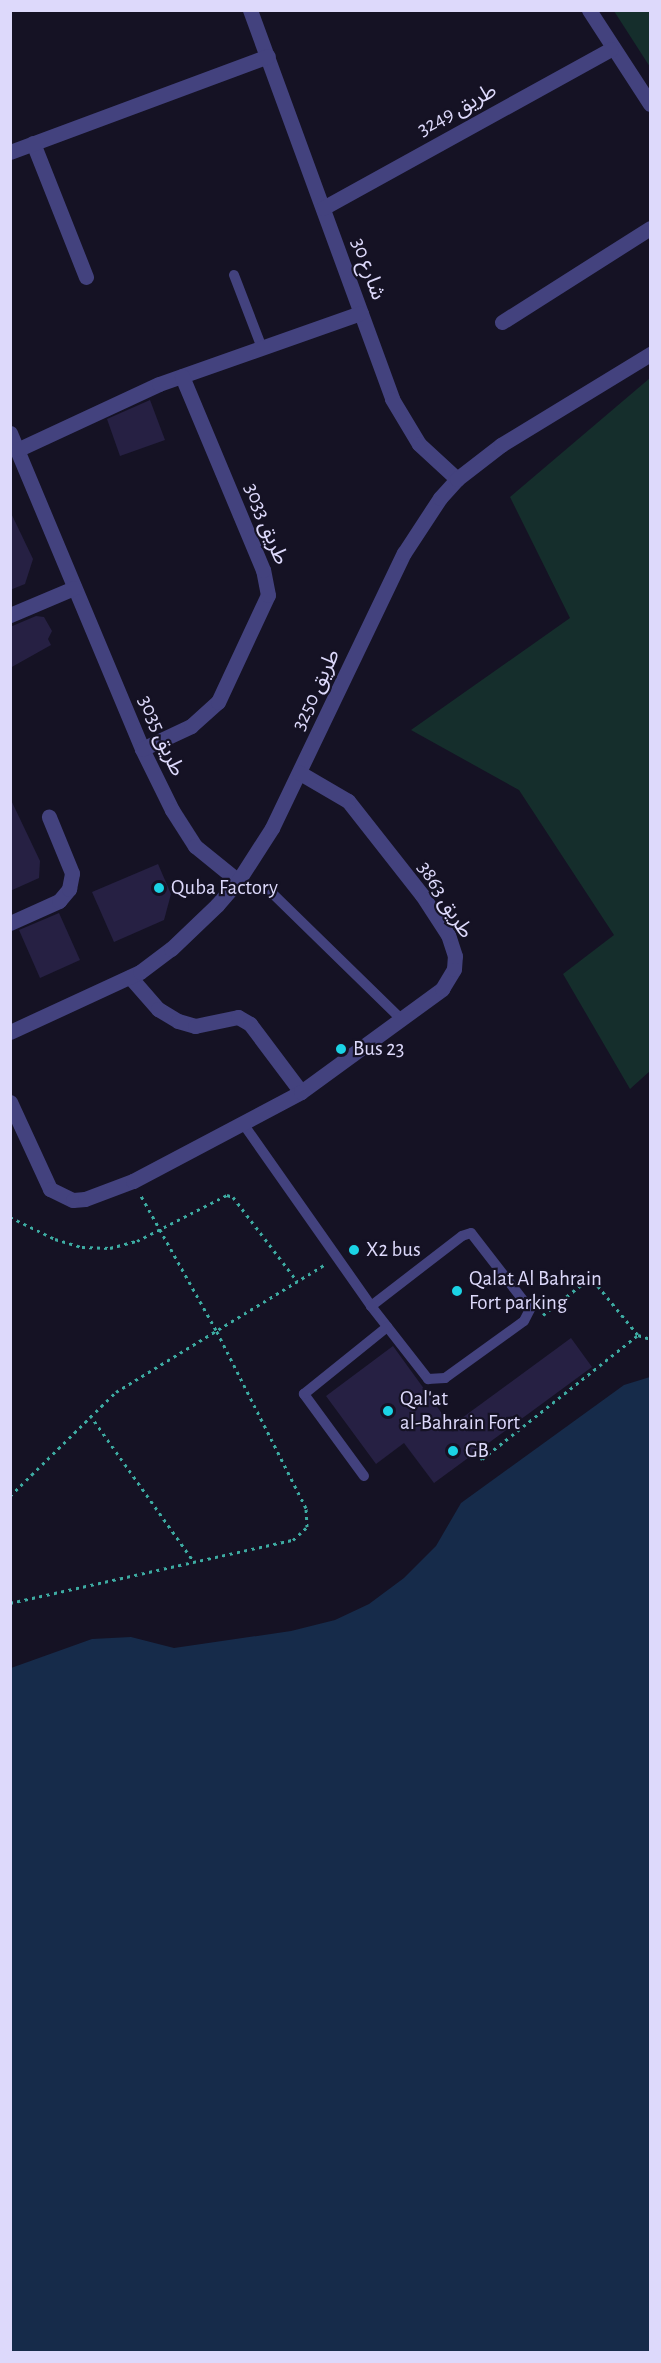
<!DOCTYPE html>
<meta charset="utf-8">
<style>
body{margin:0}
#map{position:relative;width:661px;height:2363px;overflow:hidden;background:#151224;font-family:"Alegreya Sans","Noto Sans Arabic",sans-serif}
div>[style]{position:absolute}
.green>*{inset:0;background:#152e2c}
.water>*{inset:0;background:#162b4a}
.building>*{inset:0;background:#262043}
.path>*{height:3px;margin-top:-1.5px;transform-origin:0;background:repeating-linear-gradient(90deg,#3daba2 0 3px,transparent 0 7.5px)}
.lane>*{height:10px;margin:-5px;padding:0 5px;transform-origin:5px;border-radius:5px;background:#43427e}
.street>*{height:15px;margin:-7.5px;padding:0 7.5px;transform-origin:7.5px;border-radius:7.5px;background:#43427e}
.dots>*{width:16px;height:16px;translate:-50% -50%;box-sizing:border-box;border:3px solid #151224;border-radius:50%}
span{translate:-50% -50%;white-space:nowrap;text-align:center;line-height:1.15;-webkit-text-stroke:4.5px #151224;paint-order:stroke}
.street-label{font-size:21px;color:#ddd9fb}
.poi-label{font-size:21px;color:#ddd9fb}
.left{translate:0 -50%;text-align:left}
.frame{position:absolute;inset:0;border:12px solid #ddd9fb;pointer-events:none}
</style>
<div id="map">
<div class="green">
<div style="clip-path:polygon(614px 11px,650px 11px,650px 67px)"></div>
<div style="clip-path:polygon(650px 378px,650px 1071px,630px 1089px,563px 974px,614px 935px,519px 790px,411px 730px,570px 618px,510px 497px)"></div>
</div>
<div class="water">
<div style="clip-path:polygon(650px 1377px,650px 2352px,11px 2352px,11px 1668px,92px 1639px,131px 1637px,174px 1648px,291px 1631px,335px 1620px,369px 1604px,404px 1578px,436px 1546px,461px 1503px,624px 1385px)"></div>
</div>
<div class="building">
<div style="clip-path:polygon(150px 400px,165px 440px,120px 456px,107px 419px)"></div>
<div style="clip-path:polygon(10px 511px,33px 559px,25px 584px,10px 590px)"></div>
<div style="clip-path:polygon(36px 616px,44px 617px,52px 631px,48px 639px,51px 645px,10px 668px,10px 627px)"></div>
<div style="clip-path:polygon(10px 798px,40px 861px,39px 878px,10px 891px)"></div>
<div style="clip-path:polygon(158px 864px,171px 894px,164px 920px,114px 942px,92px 892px)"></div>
<div style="clip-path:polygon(59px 913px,80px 960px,40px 978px,19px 930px)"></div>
<div style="clip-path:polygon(571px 1338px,592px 1367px,434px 1483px,404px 1443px,376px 1464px,326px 1396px,393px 1346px,451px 1426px)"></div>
</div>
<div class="path">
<div style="left:10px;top:1217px;width:50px;rotate:26.1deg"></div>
<div style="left:55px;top:1239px;width:28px;rotate:17deg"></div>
<div style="left:82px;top:1247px;width:28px;rotate:2deg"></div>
<div style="left:110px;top:1248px;width:28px;rotate:-15deg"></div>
<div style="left:137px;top:1241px;width:101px;rotate:-27.1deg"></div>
<div style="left:227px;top:1195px;width:6px;rotate:18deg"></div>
<div style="left:233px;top:1197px;width:106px;rotate:52.7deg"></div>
<div style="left:543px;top:1315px;width:53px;rotate:-38.2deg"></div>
<div style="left:585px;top:1282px;width:8px;rotate:-14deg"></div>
<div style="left:593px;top:1280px;width:71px;rotate:50.7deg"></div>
<div style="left:90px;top:1415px;width:180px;rotate:54.7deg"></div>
<div style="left:477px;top:1452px;width:9px;rotate:54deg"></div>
<div style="left:482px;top:1459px;width:199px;rotate:-38.5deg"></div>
<div style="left:638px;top:1335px;width:13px;rotate:18deg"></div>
<div style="left:10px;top:1496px;width:148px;rotate:-44.5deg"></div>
<div style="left:116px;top:1392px;width:246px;rotate:-31.4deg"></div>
<div style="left:10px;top:1603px;width:290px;rotate:-12.6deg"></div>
<div style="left:293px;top:1540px;width:19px;rotate:-43deg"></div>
<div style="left:307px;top:1527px;width:19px;rotate:-93deg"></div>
<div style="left:306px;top:1508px;width:199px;rotate:-116.8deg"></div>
<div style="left:216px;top:1330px;width:154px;rotate:-119.2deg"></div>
</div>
<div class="lane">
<div style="left:234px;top:275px;width:78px;rotate:69deg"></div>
<div style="left:272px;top:893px;width:179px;rotate:44.3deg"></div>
<div style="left:244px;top:1125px;width:221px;rotate:54.9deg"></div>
<div style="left:371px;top:1306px;width:93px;rotate:52deg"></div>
<div style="left:428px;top:1379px;width:17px;rotate:-3deg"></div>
<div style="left:445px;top:1378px;width:97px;rotate:-35.8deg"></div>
<div style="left:524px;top:1321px;width:13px;rotate:-63deg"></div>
<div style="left:530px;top:1309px;width:96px;rotate:-127.8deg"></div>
<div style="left:471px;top:1233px;width:9px;rotate:162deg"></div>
<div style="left:462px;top:1236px;width:115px;rotate:142.4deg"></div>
<div style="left:364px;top:1476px;width:102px;rotate:-126.2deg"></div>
<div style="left:304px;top:1394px;width:107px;rotate:-38.9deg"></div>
</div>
<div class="street">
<div style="left:250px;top:10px;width:414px;rotate:69.9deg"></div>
<div style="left:392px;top:399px;width:52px;rotate:59deg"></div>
<div style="left:419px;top:444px;width:52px;rotate:42.6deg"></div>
<div style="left:589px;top:10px;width:112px;rotate:57deg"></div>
<div style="left:33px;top:143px;width:144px;rotate:68.4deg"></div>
<div style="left:10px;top:152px;width:275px;rotate:-20.4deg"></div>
<div style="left:323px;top:208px;width:329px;rotate:-28.9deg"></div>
<div style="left:502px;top:322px;width:175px;rotate:-32.4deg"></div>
<div style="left:10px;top:433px;width:342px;rotate:67.3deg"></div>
<div style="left:142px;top:749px;width:68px;rotate:63.8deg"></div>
<div style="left:172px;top:810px;width:43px;rotate:57.4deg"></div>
<div style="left:195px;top:846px;width:55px;rotate:39.1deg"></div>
<div style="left:19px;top:449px;width:154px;rotate:-24.9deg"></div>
<div style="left:159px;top:384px;width:214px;rotate:-19.4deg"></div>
<div style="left:10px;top:615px;width:69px;rotate:-22.9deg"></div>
<div style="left:142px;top:749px;width:54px;rotate:-25.1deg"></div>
<div style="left:191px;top:726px;width:36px;rotate:-42deg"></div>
<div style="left:218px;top:702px;width:118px;rotate:-65deg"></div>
<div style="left:268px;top:595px;width:25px;rotate:-101deg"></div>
<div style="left:263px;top:570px;width:210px;rotate:-112.7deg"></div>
<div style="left:10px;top:923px;width:54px;rotate:-24.2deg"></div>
<div style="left:59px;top:901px;width:16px;rotate:-50deg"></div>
<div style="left:69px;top:889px;width:16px;rotate:-79deg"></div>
<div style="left:72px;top:873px;width:61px;rotate:-112.3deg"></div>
<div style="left:130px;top:977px;width:43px;rotate:48.8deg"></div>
<div style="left:158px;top:1009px;width:23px;rotate:31deg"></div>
<div style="left:178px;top:1021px;width:18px;rotate:16deg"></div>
<div style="left:195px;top:1026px;width:44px;rotate:-11.8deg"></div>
<div style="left:238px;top:1017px;width:14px;rotate:30deg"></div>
<div style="left:250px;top:1024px;width:85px;rotate:53.1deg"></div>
<div style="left:10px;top:1032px;width:143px;rotate:-24.8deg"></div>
<div style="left:140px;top:972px;width:39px;rotate:-37deg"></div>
<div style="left:171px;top:949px;width:64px;rotate:-43.7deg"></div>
<div style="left:217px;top:905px;width:32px;rotate:-49deg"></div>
<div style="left:238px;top:881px;width:63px;rotate:-57.3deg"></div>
<div style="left:272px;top:828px;width:305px;rotate:-64.4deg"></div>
<div style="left:404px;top:553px;width:66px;rotate:-56.8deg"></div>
<div style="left:440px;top:498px;width:25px;rotate:-48deg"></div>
<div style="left:457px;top:479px;width:56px;rotate:-37.7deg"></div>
<div style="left:501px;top:445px;width:175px;rotate:-31.4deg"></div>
<div style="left:10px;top:1102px;width:96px;rotate:65.3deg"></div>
<div style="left:50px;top:1189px;width:25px;rotate:26deg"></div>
<div style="left:73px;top:1200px;width:12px;rotate:-5deg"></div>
<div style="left:85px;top:1199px;width:51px;rotate:-20.6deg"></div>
<div style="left:133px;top:1181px;width:190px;rotate:-27.9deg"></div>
<div style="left:301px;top:1092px;width:175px;rotate:-36.1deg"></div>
<div style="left:442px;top:989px;width:23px;rotate:-59deg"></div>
<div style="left:454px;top:969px;width:13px;rotate:-86deg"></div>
<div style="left:455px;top:956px;width:22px;rotate:-108deg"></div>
<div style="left:448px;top:935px;width:48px;rotate:-123deg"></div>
<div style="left:422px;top:895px;width:120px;rotate:-128.2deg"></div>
<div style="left:348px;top:801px;width:56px;rotate:-149.7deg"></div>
</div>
<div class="dots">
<div style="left:159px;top:888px;background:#1bd3e5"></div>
<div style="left:341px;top:1049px;background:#1bd3e5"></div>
<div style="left:354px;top:1250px;background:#1bd3e5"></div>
<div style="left:457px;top:1291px;background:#1bd3e5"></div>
<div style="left:388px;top:1411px;background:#1bd3e5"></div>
<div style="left:453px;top:1451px;background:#1bd3e5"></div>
</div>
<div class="street-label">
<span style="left:457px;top:110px;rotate:-29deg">طريق 3249</span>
<span style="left:368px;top:269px;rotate:70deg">شارع 30</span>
<span style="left:266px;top:524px;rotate:68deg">طريق 3033</span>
<span style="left:316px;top:690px;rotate:-65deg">طريق 3250</span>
<span style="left:161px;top:736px;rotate:66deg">طريق 3035</span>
<span style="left:445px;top:900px;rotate:58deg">طريق 3863</span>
</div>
<div class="poi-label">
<span class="left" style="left:171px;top:888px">Quba Factory</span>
<span class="left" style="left:353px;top:1049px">Bus 23</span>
<span class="left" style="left:366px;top:1250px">X2 bus</span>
<span class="left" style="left:469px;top:1291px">Qalat Al Bahrain<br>Fort parking</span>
<span class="left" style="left:400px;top:1411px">Qal'at<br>al-Bahrain Fort</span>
<span class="left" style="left:465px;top:1451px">GB</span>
</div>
<div class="frame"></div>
</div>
